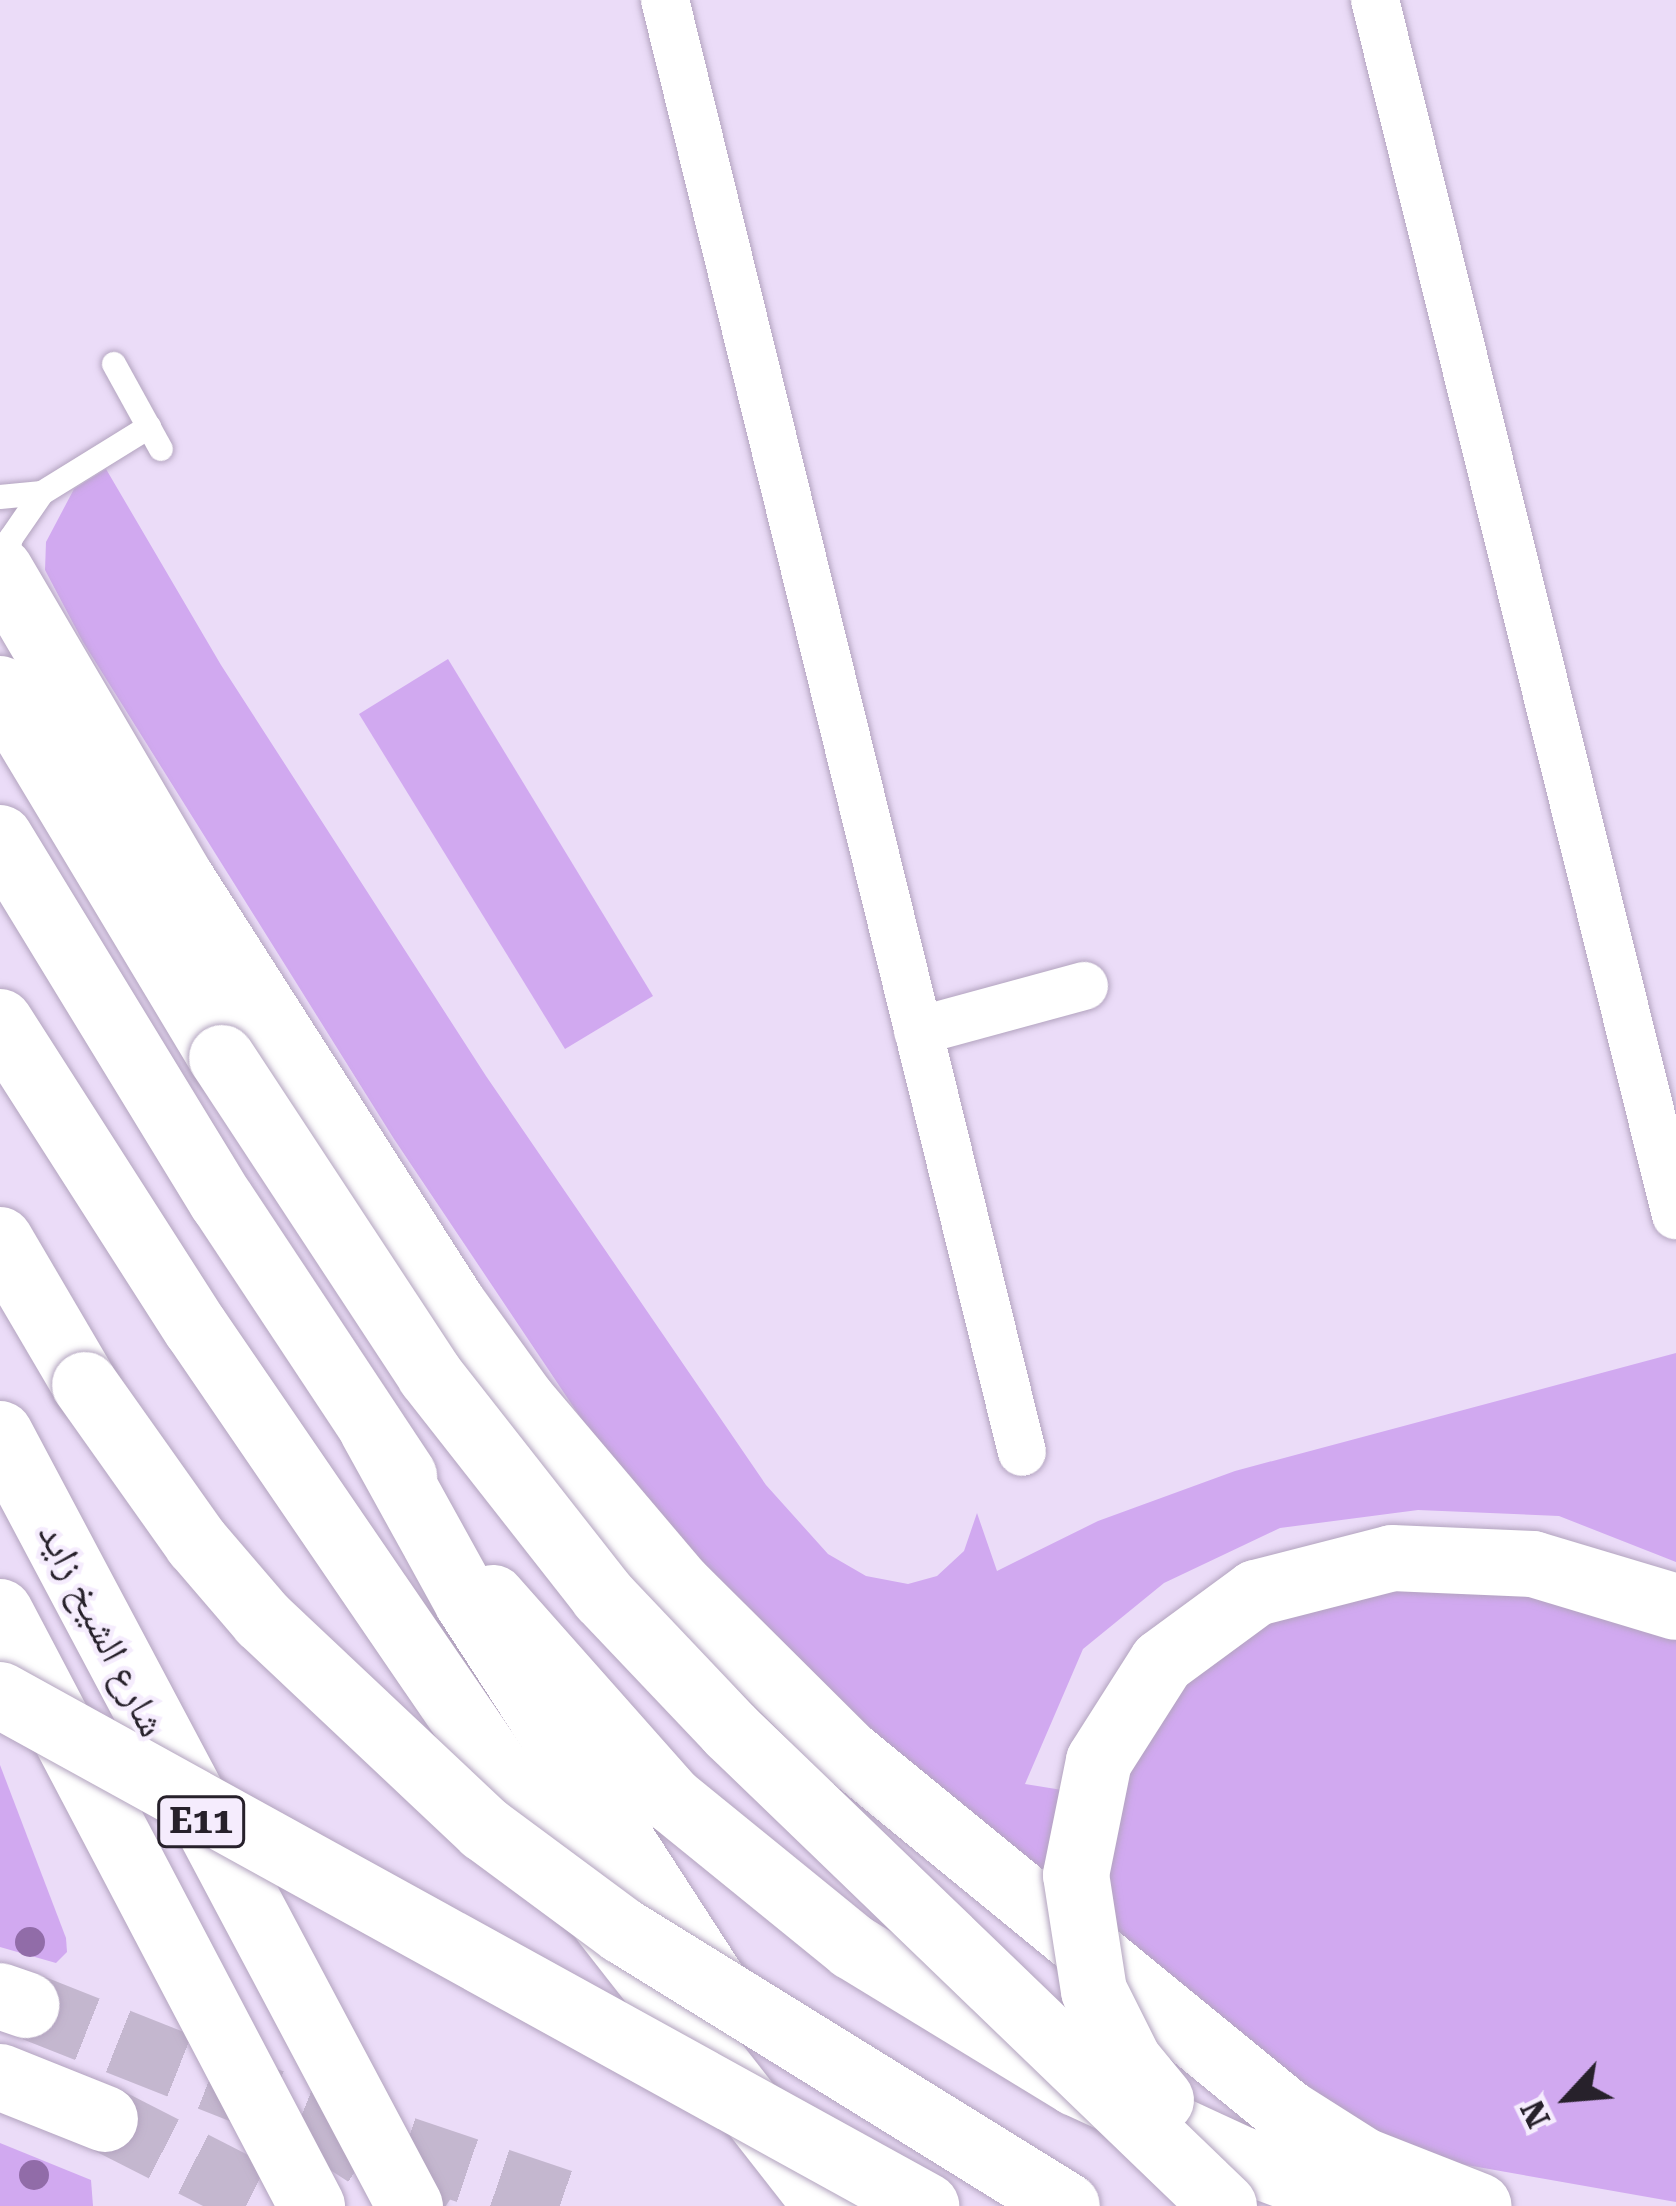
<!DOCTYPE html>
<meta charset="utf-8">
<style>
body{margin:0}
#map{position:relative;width:1676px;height:2206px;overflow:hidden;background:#ebdcf8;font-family:"Roboto Serif","Noto Naskh Arabic",serif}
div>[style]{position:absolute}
.green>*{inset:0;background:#d1a9f0}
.trunk-tunnel>*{height:66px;margin-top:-33px;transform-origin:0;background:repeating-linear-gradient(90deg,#c4b7cf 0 66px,transparent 0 99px)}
.motorway-tunnel>*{height:66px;margin-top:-33px;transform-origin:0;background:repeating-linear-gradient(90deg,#c4b7cf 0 66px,transparent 0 99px)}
.roads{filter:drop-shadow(0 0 3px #b3a4bf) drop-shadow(0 0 3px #b3a4bf)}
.service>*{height:24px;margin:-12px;padding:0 12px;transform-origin:12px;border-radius:12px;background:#fff}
.minor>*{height:48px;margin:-24px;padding:0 24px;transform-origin:24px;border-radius:24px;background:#fff}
.secondary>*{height:66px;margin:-33px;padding:0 33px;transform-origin:33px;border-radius:33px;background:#fff}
.trunk>*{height:66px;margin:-33px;padding:0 33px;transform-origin:33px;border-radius:33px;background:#fff}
.motorway>*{height:66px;margin:-33px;padding:0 33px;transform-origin:33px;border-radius:33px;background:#fff}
.bridges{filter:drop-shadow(0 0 3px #b3a4bf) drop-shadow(0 0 3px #b3a4bf)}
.trunk-bridge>*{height:66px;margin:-33px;padding:0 33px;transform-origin:33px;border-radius:33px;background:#fff}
.motorway-bridge>*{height:66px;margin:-33px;padding:0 33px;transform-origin:33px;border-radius:33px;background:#fff}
.trees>*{width:30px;height:30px;margin:-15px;border-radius:50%;background:#916ca8}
span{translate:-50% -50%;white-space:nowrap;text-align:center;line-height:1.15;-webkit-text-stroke:9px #f5ecfd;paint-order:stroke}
.shield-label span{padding:3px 9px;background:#f5ecfd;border:3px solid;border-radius:9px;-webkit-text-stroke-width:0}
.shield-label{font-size:36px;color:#27212b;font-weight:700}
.street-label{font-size:39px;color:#27212b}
.north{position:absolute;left:1508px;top:2038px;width:120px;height:120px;-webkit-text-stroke:9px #f5ecfd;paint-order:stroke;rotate:244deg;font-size:33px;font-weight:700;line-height:48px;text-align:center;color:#27212b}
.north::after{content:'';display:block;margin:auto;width:42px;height:54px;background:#27212b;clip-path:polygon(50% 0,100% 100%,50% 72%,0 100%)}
</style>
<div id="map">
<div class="green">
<div style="clip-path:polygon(106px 469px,221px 665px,486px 1076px,766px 1485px,828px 1554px,866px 1576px,908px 1584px,937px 1576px,964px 1551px,977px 1513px,997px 1571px,1098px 1521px,1235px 1471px,1676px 1353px,1676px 1562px,1559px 1516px,1418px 1510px,1280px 1528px,1164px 1583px,1083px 1649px,1025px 1784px,1093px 1795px,1168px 1670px,1308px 1594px,1508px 1587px,1676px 1635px,1676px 2202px,1455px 2163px,1384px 2135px,1312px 2091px,960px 1815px,762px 1630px,605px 1454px,394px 1139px,83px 642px,45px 570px,46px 542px,74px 489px)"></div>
<div style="clip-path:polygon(448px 659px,653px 996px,565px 1049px,359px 714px)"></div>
<div style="clip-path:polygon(0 1765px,66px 1938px,67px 1952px,56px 1963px,0 1947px)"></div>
<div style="clip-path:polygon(0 2143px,91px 2180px,93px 2206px,0 2206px)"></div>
</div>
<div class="trunk-tunnel">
<div style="left:26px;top:2005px;width:307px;rotate:21.6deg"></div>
<div style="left:311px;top:2118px;width:275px;rotate:18.6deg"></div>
</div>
<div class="motorway-tunnel">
<div style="left:311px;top:2118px;width:161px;rotate:33.1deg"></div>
<div style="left:105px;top:2119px;width:192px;rotate:27deg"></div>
</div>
<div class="roads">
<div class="service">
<div style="left:114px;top:364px;width:97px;rotate:61.1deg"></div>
<div style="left:0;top:497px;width:42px;rotate:-5.4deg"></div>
<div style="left:3px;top:570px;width:33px;rotate:-76deg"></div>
<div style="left:11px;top:538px;width:55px;rotate:-55.4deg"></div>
<div style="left:42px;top:493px;width:126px;rotate:-31.7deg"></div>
</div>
<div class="minor">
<div style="left:665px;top:0;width:1495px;rotate:76.19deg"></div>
<div style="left:1375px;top:0;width:1252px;rotate:76.09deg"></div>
<div style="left:918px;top:1031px;width:172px;rotate:-15.2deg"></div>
</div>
<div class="secondary">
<div style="left:0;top:570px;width:359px;rotate:59.6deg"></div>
<div style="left:182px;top:880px;width:503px;rotate:57.42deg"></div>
<div style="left:453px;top:1304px;width:120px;rotate:54.2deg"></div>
<div style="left:523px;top:1401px;width:243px;rotate:49.7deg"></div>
<div style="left:680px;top:1586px;width:235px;rotate:44.8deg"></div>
<div style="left:847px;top:1752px;width:570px;rotate:39.3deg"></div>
<div style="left:1288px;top:2113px;width:90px;rotate:32.3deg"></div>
<div style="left:1364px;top:2161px;width:123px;rotate:21.4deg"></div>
</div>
<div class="trunk">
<div style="left:0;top:689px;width:431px;rotate:59deg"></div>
<div style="left:0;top:838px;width:426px;rotate:58.6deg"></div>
<div style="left:222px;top:1201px;width:330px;rotate:56.5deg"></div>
<div style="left:493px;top:1598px;width:270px;rotate:48.5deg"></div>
<div style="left:672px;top:1800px;width:233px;rotate:39.1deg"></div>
<div style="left:853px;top:1947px;width:261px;rotate:31.4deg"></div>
<div style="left:1076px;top:2083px;width:184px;rotate:24.8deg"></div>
<div style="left:1243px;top:2160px;width:133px;rotate:20.2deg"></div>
<div style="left:0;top:1996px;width:28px;rotate:19deg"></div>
</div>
<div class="motorway">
<div style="left:0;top:1022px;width:363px;rotate:57.4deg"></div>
<div style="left:196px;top:1328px;width:686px;rotate:55.64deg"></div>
<div style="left:583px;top:1894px;width:396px;rotate:52deg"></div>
<div style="left:0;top:1240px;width:168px;rotate:59.6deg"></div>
<div style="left:372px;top:1429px;width:199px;rotate:61.1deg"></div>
<div style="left:468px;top:1603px;width:466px;rotate:57.1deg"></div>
<div style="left:0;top:1434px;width:874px;rotate:62.03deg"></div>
<div style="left:0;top:1612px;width:671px;rotate:62.29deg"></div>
<div style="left:0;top:2077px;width:113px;rotate:21.8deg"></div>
</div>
</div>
<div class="bridges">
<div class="trunk-bridge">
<div style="left:222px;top:1058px;width:379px;rotate:56.7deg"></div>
<div style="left:430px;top:1375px;width:281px;rotate:51.9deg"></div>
<div style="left:603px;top:1596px;width:185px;rotate:46.5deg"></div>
<div style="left:730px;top:1730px;width:686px;rotate:43.94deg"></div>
<div style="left:0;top:1695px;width:1058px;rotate:28.89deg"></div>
<div style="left:1161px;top:2100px;width:50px;rotate:-129.4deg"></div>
<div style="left:1129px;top:2061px;width:78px;rotate:-116.6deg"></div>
<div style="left:1094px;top:1991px;width:117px;rotate:-98.8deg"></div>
<div style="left:1076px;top:1875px;width:116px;rotate:-78.6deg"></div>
<div style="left:1099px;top:1761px;width:117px;rotate:-57.5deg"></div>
<div style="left:1162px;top:1662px;width:117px;rotate:-36.3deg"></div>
<div style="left:1256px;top:1593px;width:140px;rotate:-14.4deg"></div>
<div style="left:1392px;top:1558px;width:141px;rotate:2.4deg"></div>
<div style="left:1533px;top:1564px;width:149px;rotate:16.7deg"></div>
</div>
<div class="motorway-bridge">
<div style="left:85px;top:1385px;width:194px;rotate:54.7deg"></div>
<div style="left:197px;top:1543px;width:101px;rotate:49.4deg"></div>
<div style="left:263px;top:1620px;width:305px;rotate:43.3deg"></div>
<div style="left:485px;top:1829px;width:172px;rotate:36.5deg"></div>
<div style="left:623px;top:1931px;width:522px;rotate:31.77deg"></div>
</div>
</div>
<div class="trees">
<div style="left:30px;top:1942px"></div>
<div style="left:34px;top:2175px"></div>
</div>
<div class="shield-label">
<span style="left:201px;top:1822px">E11</span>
</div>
<div class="street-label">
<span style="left:102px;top:1630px;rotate:63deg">شارع الشيخ زايد</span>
</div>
<div class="north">N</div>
</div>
